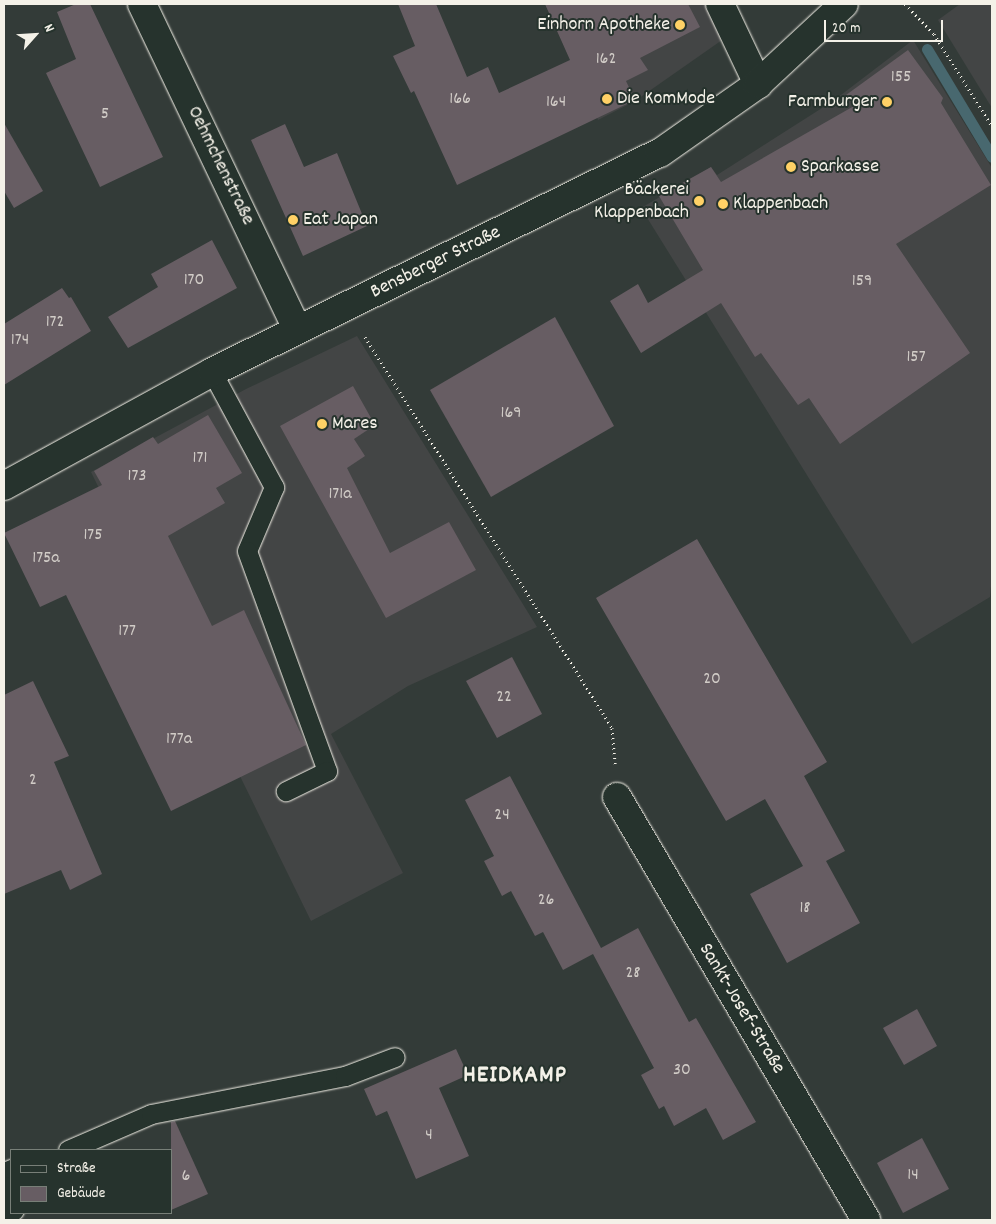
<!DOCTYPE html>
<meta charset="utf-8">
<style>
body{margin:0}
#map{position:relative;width:996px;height:1224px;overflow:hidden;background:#333b38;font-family:Dekko,sans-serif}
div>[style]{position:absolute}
.built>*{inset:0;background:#434545}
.stream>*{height:11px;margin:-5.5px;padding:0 5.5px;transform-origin:5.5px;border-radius:5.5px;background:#48686f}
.building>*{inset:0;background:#675d63}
.path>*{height:3px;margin-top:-1.5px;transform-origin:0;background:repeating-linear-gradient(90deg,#f4f1e8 0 1px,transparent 0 5px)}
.roads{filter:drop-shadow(0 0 1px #f4f1e8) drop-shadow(0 0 1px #f4f1e8)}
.lane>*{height:19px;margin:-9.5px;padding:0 9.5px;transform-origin:9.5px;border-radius:9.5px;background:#26332d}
.street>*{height:28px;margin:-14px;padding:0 14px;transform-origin:14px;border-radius:14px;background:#26332d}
.secondary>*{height:28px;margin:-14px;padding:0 14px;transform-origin:14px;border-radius:14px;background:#26332d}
.dots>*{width:14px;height:14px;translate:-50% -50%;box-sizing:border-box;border:2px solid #26332d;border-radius:50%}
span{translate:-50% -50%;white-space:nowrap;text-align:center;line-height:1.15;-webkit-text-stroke:4px #26332d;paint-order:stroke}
.number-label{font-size:18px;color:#d1ccc7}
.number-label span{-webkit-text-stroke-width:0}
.poi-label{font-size:20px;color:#f4f1e8}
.right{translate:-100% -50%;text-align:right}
.left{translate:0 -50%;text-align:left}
.street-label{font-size:20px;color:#f4f1e8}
.district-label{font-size:25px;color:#f4f1e8;font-weight:700;letter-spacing:1px}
.frame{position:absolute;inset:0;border:5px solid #f4f1e8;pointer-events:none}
.legend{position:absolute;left:10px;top:1149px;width:162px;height:65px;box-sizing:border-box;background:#26332d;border:1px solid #787f78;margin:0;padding:6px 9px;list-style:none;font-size:15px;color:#f4f1e8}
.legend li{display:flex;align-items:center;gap:10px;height:25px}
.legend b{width:25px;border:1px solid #787f78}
.north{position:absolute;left:10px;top:10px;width:50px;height:50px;-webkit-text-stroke:4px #26332d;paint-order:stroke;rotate:64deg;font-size:14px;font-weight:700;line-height:20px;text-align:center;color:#f4f1e8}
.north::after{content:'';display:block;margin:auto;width:18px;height:22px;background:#f4f1e8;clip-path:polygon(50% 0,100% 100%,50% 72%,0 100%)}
.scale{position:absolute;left:824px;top:20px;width:119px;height:22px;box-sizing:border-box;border:2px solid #f4f1e8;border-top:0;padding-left:6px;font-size:15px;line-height:18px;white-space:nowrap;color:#f4f1e8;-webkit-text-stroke:4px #26332d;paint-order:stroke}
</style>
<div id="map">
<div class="built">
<div style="clip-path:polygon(545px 4px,708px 4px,725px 38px,635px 101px,598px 120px)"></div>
<div style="clip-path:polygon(960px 4px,992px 4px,992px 108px,938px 20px)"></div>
<div style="clip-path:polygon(913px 40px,992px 168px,992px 575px,990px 597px,912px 644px,641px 208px,711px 167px,717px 175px,833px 101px)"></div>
<div style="clip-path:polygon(357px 336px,537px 627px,408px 686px,331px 734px,403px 873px,311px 921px,91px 472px,246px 389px)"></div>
</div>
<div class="stream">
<div style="left:927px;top:49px;width:126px;rotate:59deg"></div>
</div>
<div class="building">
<div style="clip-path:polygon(76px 4px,90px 4px,163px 157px,100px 187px,46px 73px,76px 59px,57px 12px)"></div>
<div style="clip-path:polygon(398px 4px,436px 4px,467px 77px,488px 67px,499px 93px,570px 60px,545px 4px,688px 4px,700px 27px,640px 58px,648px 70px,626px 81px,635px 100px,457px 185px,414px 91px,411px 93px,393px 56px,415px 46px)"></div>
<div style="clip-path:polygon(908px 50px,943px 98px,941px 103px,991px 185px,896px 244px,970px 353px,840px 444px,809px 398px,798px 405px,761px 353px,755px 357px,721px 303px,641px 353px,610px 301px,638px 284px,648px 303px,703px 270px,659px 196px,711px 167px,721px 182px,854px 106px,846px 95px)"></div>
<div style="clip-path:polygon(4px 123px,43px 191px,14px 208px,4px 191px)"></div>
<div style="clip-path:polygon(285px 124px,304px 167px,337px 153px,367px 226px,303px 256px,251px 140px)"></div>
<div style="clip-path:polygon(212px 240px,237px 288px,128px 348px,108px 317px,158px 287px,151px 274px)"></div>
<div style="clip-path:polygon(62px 288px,69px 298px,71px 297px,91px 331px,4px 385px,4px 324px)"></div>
<div style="clip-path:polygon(555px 317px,614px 426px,491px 497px,430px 390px)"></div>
<div style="clip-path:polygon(353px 386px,375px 425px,354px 439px,365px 456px,347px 468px,390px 553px,449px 522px,476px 570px,386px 618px,280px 426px)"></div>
<div style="clip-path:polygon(208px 415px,242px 473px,216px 488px,225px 503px,168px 536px,212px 626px,244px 610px,306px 745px,171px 811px,66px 595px,40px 607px,4px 533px,102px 485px,94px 471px,153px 437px,158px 444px)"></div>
<div style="clip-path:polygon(697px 539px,827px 762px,804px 776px,845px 851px,826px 861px,860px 923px,787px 963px,750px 894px,803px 866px,765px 799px,726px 821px,596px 598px)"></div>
<div style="clip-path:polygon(512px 657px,542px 714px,497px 738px,466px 681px)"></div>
<div style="clip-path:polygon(33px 681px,69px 756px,54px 762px,102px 874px,70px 890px,61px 870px,4px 894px,4px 695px)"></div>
<div style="clip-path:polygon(510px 776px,601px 948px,638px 928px,689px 1022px,696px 1018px,756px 1122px,723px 1140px,706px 1108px,674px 1126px,664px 1106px,659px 1109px,641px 1075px,654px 1068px,593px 954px,563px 970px,543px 932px,535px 936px,511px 891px,502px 896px,484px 861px,494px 856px,465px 800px)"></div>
<div style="clip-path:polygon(917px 1009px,937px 1046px,904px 1065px,883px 1028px)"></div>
<div style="clip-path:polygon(456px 1049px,468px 1075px,439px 1088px,469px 1156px,416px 1179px,387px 1111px,376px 1116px,364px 1089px)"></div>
<div style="clip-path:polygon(175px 1121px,208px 1194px,171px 1210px,171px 1122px)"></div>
<div style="clip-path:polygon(922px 1138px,949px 1189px,903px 1213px,877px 1163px)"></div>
</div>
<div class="path">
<div style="left:905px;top:4px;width:42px;rotate:46deg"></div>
<div style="left:934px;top:34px;width:109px;rotate:57.8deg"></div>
<div style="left:365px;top:337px;width:462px;rotate:57.7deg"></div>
<div style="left:612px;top:728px;width:36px;rotate:85deg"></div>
</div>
<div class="roads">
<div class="lane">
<div style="left:212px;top:372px;width:131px;rotate:61.7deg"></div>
<div style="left:274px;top:487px;width:69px;rotate:112.9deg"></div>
<div style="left:247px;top:551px;width:234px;rotate:70deg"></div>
<div style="left:327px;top:771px;width:46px;rotate:154deg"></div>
<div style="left:68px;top:1150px;width:90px;rotate:-23.4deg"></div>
<div style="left:151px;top:1114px;width:198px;rotate:-11.1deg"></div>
<div style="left:345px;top:1076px;width:53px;rotate:-20.8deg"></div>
<div style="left:4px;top:1172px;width:8px;rotate:-23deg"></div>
</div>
<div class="street">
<div style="left:142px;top:4px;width:360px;rotate:64.5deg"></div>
<div style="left:720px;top:4px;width:89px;rotate:64.6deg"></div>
<div style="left:617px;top:797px;width:491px;rotate:59.5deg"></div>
</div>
<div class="secondary">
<div style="left:4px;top:486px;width:237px;rotate:-28.7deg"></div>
<div style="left:212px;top:372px;width:499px;rotate:-26.1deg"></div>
<div style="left:660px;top:153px;width:120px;rotate:-35.1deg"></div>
<div style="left:758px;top:84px;width:117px;rotate:-42.9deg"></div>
<div style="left:4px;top:1191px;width:18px;rotate:68deg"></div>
</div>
</div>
<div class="dots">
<div style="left:680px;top:25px;background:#ffd166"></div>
<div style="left:607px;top:99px;background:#ffd166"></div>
<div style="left:887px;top:102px;background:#ffd166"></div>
<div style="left:791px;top:167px;background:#ffd166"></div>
<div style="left:699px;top:201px;background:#ffd166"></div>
<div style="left:723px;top:204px;background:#ffd166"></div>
<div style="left:293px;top:220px;background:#ffd166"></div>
<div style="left:322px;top:424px;background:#ffd166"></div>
</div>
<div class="number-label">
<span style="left:606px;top:60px">162</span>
<span style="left:901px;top:78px">155</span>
<span style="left:460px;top:100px">166</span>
<span style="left:556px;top:103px">164</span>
<span style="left:105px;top:115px">5</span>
<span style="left:194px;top:281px">170</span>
<span style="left:862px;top:282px">159</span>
<span style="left:55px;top:323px">172</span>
<span style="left:20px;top:341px">174</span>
<span style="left:916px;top:358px">157</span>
<span style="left:511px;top:414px">169</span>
<span style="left:200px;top:459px">171</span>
<span style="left:137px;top:477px">173</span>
<span style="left:340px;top:495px">171a</span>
<span style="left:93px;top:536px">175</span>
<span style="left:46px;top:559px">175a</span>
<span style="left:127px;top:632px">177</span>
<span style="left:712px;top:680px">20</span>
<span style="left:504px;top:698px">22</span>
<span style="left:179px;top:740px">177a</span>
<span style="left:33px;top:781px">2</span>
<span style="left:502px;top:816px">24</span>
<span style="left:546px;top:901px">26</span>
<span style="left:805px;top:909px">18</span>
<span style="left:633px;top:974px">28</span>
<span style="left:682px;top:1071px">30</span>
<span style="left:429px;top:1136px">4</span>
<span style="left:913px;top:1176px">14</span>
<span style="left:186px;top:1177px">6</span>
</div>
<div class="poi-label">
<span class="right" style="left:670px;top:25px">Einhorn Apotheke</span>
<span class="left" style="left:617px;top:99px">Die KomMode</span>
<span class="right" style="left:877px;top:102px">Farmburger</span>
<span class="left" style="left:801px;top:167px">Sparkasse</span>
<span class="right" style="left:689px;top:202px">Bäckerei<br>Klappenbach</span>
<span class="left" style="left:733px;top:204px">Klappenbach</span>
<span class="left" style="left:303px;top:220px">Eat Japan</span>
<span class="left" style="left:332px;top:424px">Mares</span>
</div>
<div class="street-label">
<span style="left:220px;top:166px;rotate:64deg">Oehmchenstraße</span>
<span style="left:436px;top:263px;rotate:-26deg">Bensberger Straße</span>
<span style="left:741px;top:1009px;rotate:59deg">Sankt-Josef-Straße</span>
</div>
<div class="district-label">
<span style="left:515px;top:1076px">HEIDKAMP</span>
</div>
<div class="frame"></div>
<ul class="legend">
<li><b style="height:6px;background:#26332d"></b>Straße</li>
<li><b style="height:14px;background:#675d63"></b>Gebäude</li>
</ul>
<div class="north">N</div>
<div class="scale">20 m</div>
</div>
